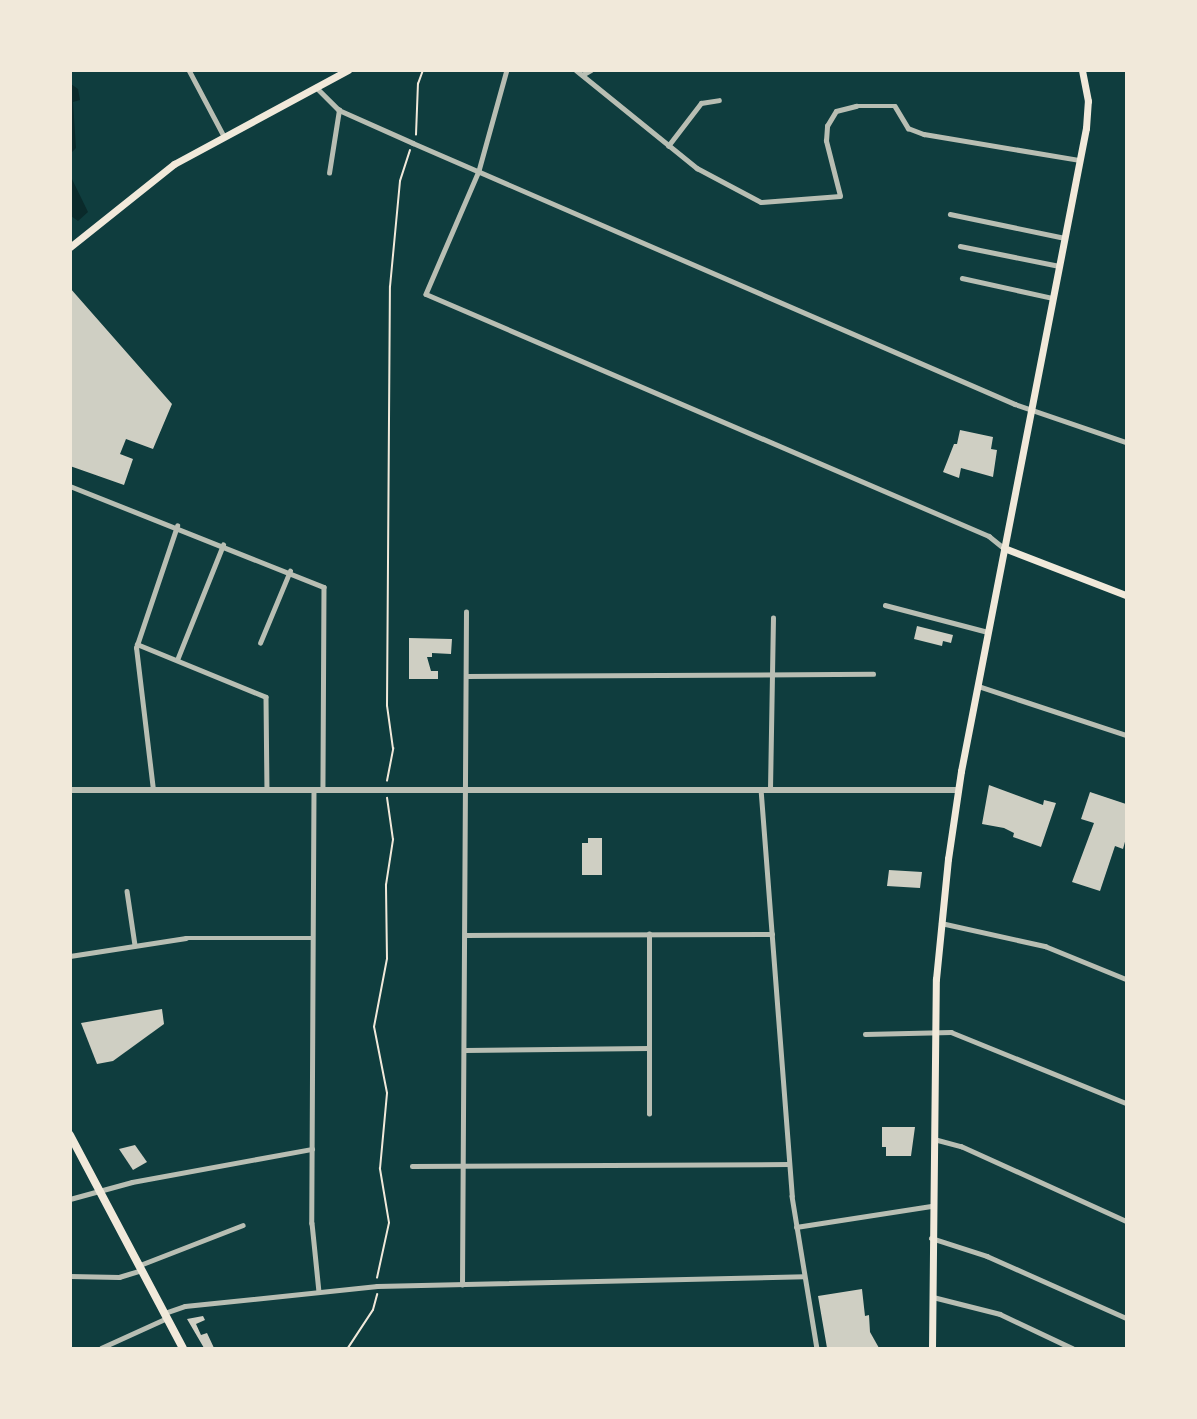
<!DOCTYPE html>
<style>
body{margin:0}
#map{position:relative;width:1197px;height:1419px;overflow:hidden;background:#0f3d3e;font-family:"Open Sans",sans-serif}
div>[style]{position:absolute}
.water>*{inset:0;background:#0a2a2b}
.building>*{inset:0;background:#cfcfc3}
.path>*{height:1.5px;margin:-0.75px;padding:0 0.75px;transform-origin:0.75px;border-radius:0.75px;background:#f1e9da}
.minor>*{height:4.5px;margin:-2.25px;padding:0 2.25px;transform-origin:2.25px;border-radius:2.25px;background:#b8beb3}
.tertiary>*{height:6px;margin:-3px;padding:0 3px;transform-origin:3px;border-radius:3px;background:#b8beb3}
.secondary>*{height:7px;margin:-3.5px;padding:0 3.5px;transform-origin:3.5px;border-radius:3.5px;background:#f1e9da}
.primary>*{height:8px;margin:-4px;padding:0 4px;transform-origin:4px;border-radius:4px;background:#f1e9da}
span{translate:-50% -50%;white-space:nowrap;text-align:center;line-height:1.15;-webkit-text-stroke:4.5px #f1e9da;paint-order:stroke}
.frame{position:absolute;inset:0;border:72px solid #f1e9da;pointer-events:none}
</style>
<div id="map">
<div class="water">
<div style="clip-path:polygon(71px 84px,78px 89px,80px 100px,73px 102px,76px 148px,71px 153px)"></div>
<div style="clip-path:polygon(71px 177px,88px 212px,78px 221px,71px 216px)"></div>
</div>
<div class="building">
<div style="clip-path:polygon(70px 288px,172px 404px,153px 449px,126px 439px,120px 454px,133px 459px,124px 485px,70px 466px)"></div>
<div style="clip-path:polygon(960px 430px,993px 437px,991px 449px,997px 450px,993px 477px,961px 468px,959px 478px,943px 472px,954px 444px,957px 444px)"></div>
<div style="clip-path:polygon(917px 626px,953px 635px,951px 643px,943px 641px,942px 646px,914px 639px)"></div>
<div style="clip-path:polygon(409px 638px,452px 639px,451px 654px,432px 653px,432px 657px,427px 657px,431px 671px,438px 671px,438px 679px,409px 679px)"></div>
<div style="clip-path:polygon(989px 785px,1043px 805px,1044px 800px,1056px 803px,1041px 847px,1013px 837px,1014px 833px,1004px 828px,982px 824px)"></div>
<div style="clip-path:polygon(1090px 792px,1126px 804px,1126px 838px,1123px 849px,1115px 846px,1100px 891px,1072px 882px,1094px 823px,1081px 819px)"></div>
<div style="clip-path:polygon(588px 838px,602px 838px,602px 875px,582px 875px,582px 843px,588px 843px)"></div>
<div style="clip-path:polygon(889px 870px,922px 872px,920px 888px,887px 886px)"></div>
<div style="clip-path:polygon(162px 1009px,164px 1024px,113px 1061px,97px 1064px,81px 1023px)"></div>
<div style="clip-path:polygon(882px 1127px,915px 1127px,911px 1156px,886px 1156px,886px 1147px,882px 1147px)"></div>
<div style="clip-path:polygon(135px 1145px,147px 1162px,133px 1170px,119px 1149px)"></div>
<div style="clip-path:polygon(862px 1289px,865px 1316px,869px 1315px,870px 1332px,879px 1348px,827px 1348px,818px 1296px)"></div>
<div style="clip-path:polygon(203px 1316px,205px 1320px,196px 1324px,201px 1335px,207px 1333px,214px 1348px,204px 1348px,187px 1319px)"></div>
</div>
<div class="path">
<div style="left:416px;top:135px;width:51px;rotate:-87.8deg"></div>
<div style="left:418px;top:84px;width:15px;rotate:-70deg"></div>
<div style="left:387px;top:781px;width:33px;rotate:-79deg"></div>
<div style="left:393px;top:749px;width:43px;rotate:-97.9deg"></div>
<div style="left:387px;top:706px;width:419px;rotate:-89.6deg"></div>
<div style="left:390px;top:287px;width:106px;rotate:-84.6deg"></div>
<div style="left:400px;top:181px;width:32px;rotate:-72deg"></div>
<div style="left:377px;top:1278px;width:56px;rotate:-77.7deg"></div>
<div style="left:389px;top:1223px;width:55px;rotate:-99.5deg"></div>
<div style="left:380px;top:1169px;width:76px;rotate:-84.7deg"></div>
<div style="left:387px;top:1093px;width:67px;rotate:-101.1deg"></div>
<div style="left:374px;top:1027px;width:69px;rotate:-79.2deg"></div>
<div style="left:387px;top:959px;width:74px;rotate:-90.8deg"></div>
<div style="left:386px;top:885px;width:46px;rotate:-81.2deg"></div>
<div style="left:393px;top:840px;width:42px;rotate:-98.1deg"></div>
<div style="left:348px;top:1348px;width:45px;rotate:-56.7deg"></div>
<div style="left:373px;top:1310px;width:16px;rotate:-75deg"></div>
</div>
<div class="minor">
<div style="left:189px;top:70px;width:75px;rotate:62.1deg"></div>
<div style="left:507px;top:70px;width:105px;rotate:105.5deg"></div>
<div style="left:479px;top:171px;width:134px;rotate:113.3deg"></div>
<div style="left:426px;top:294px;width:613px;rotate:23.26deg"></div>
<div style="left:989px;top:536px;width:19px;rotate:39deg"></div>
<div style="left:576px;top:70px;width:156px;rotate:39deg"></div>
<div style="left:697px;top:168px;width:72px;rotate:28deg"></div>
<div style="left:761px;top:202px;width:79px;rotate:-4.3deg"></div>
<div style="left:840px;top:196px;width:57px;rotate:-104.3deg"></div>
<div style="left:826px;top:141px;width:15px;rotate:-86deg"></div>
<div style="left:827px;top:126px;width:17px;rotate:-59deg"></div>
<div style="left:836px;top:111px;width:21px;rotate:-14deg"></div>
<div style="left:856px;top:106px;width:39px"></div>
<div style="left:895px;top:106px;width:26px;rotate:59deg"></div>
<div style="left:908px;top:128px;width:17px;rotate:21deg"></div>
<div style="left:924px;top:134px;width:158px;rotate:9.5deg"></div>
<div style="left:582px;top:75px;width:10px;rotate:-29deg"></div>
<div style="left:316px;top:87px;width:33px;rotate:45deg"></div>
<div style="left:339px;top:110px;width:81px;rotate:24deg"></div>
<div style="left:413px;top:143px;width:656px;rotate:23.44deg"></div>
<div style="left:1015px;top:404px;width:117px;rotate:18.9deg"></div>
<div style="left:668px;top:146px;width:54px;rotate:-52.5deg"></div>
<div style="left:701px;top:103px;width:18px;rotate:-9deg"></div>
<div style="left:329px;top:173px;width:64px;rotate:-81deg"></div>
<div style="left:950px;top:214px;width:117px;rotate:11.8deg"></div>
<div style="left:960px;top:246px;width:101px;rotate:11.4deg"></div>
<div style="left:962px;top:278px;width:93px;rotate:12.4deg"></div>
<div style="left:70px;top:486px;width:273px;rotate:21.7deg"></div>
<div style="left:324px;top:587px;width:203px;rotate:90.3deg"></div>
<div style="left:885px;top:605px;width:106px;rotate:14.7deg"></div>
<div style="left:260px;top:643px;width:78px;rotate:-67.4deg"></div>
<div style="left:137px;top:644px;width:139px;rotate:22.3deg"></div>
<div style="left:266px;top:697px;width:93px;rotate:89.4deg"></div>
<div style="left:177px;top:660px;width:124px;rotate:-68.2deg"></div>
<div style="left:466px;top:676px;width:407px;rotate:-0.3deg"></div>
<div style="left:978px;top:686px;width:156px;rotate:18.3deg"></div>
<div style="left:761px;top:789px;width:408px;rotate:85.6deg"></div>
<div style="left:792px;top:1196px;width:154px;rotate:80.7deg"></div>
<div style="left:770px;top:789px;width:171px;rotate:-89deg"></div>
<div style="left:153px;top:790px;width:143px;rotate:-96.8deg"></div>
<div style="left:136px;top:648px;width:129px;rotate:-71.4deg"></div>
<div style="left:314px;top:790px;width:433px;rotate:90.3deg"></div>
<div style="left:312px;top:1223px;width:69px;rotate:84.2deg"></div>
<div style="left:127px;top:891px;width:55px;rotate:81.6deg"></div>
<div style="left:941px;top:923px;width:107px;rotate:12.5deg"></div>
<div style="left:1045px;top:946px;width:87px;rotate:22.2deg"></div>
<div style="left:465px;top:935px;width:307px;rotate:-0.2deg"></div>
<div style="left:70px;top:956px;width:117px;rotate:-8.8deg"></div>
<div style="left:186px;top:938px;width:127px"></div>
<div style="left:865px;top:1034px;width:86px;rotate:-1.3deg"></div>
<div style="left:951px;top:1032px;width:189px;rotate:22.1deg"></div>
<div style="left:465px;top:1050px;width:184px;rotate:-0.6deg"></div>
<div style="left:649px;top:1048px;width:114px;rotate:-90deg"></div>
<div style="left:649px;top:1114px;width:66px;rotate:-90deg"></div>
<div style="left:934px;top:1139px;width:28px;rotate:15deg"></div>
<div style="left:961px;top:1146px;width:181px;rotate:24.4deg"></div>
<div style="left:412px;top:1166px;width:377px;rotate:-0.3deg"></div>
<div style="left:70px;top:1199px;width:64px;rotate:-15.3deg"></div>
<div style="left:132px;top:1182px;width:183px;rotate:-10.4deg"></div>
<div style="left:796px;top:1227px;width:138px;rotate:-8.8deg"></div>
<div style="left:931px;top:1238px;width:59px;rotate:17.8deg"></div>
<div style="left:987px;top:1256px;width:152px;rotate:24deg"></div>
<div style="left:140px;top:1265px;width:110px;rotate:-21.2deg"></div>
<div style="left:70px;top:1276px;width:49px;rotate:1.2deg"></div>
<div style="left:119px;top:1277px;width:24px;rotate:-17deg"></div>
<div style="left:462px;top:1285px;width:673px;rotate:-89.66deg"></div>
<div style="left:933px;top:1297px;width:69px;rotate:14.2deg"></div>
<div style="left:1000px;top:1314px;width:80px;rotate:25.3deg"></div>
<div style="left:165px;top:1313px;width:21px;rotate:-19deg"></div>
<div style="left:185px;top:1306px;width:193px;rotate:-5.9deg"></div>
<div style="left:377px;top:1286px;width:427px;rotate:-1.3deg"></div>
<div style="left:101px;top:1348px;width:72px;rotate:-24.4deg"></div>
</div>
<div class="tertiary">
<div style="left:70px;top:790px;width:887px"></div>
</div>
<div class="secondary">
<div style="left:70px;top:247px;width:133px;rotate:-38.6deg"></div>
<div style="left:174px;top:164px;width:198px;rotate:-28.4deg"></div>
<div style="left:1004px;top:548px;width:131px;rotate:21.1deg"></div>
<div style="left:932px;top:1348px;width:369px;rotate:-89.4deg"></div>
<div style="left:936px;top:979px;width:121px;rotate:-84.3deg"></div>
<div style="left:948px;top:859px;width:89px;rotate:-81.6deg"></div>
<div style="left:961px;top:771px;width:655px;rotate:-79deg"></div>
<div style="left:1086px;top:128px;width:27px;rotate:-86deg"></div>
<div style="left:1088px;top:101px;width:32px;rotate:-101deg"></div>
</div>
<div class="primary">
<div style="left:70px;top:1135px;width:241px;rotate:62.1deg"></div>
</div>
<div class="frame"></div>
</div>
